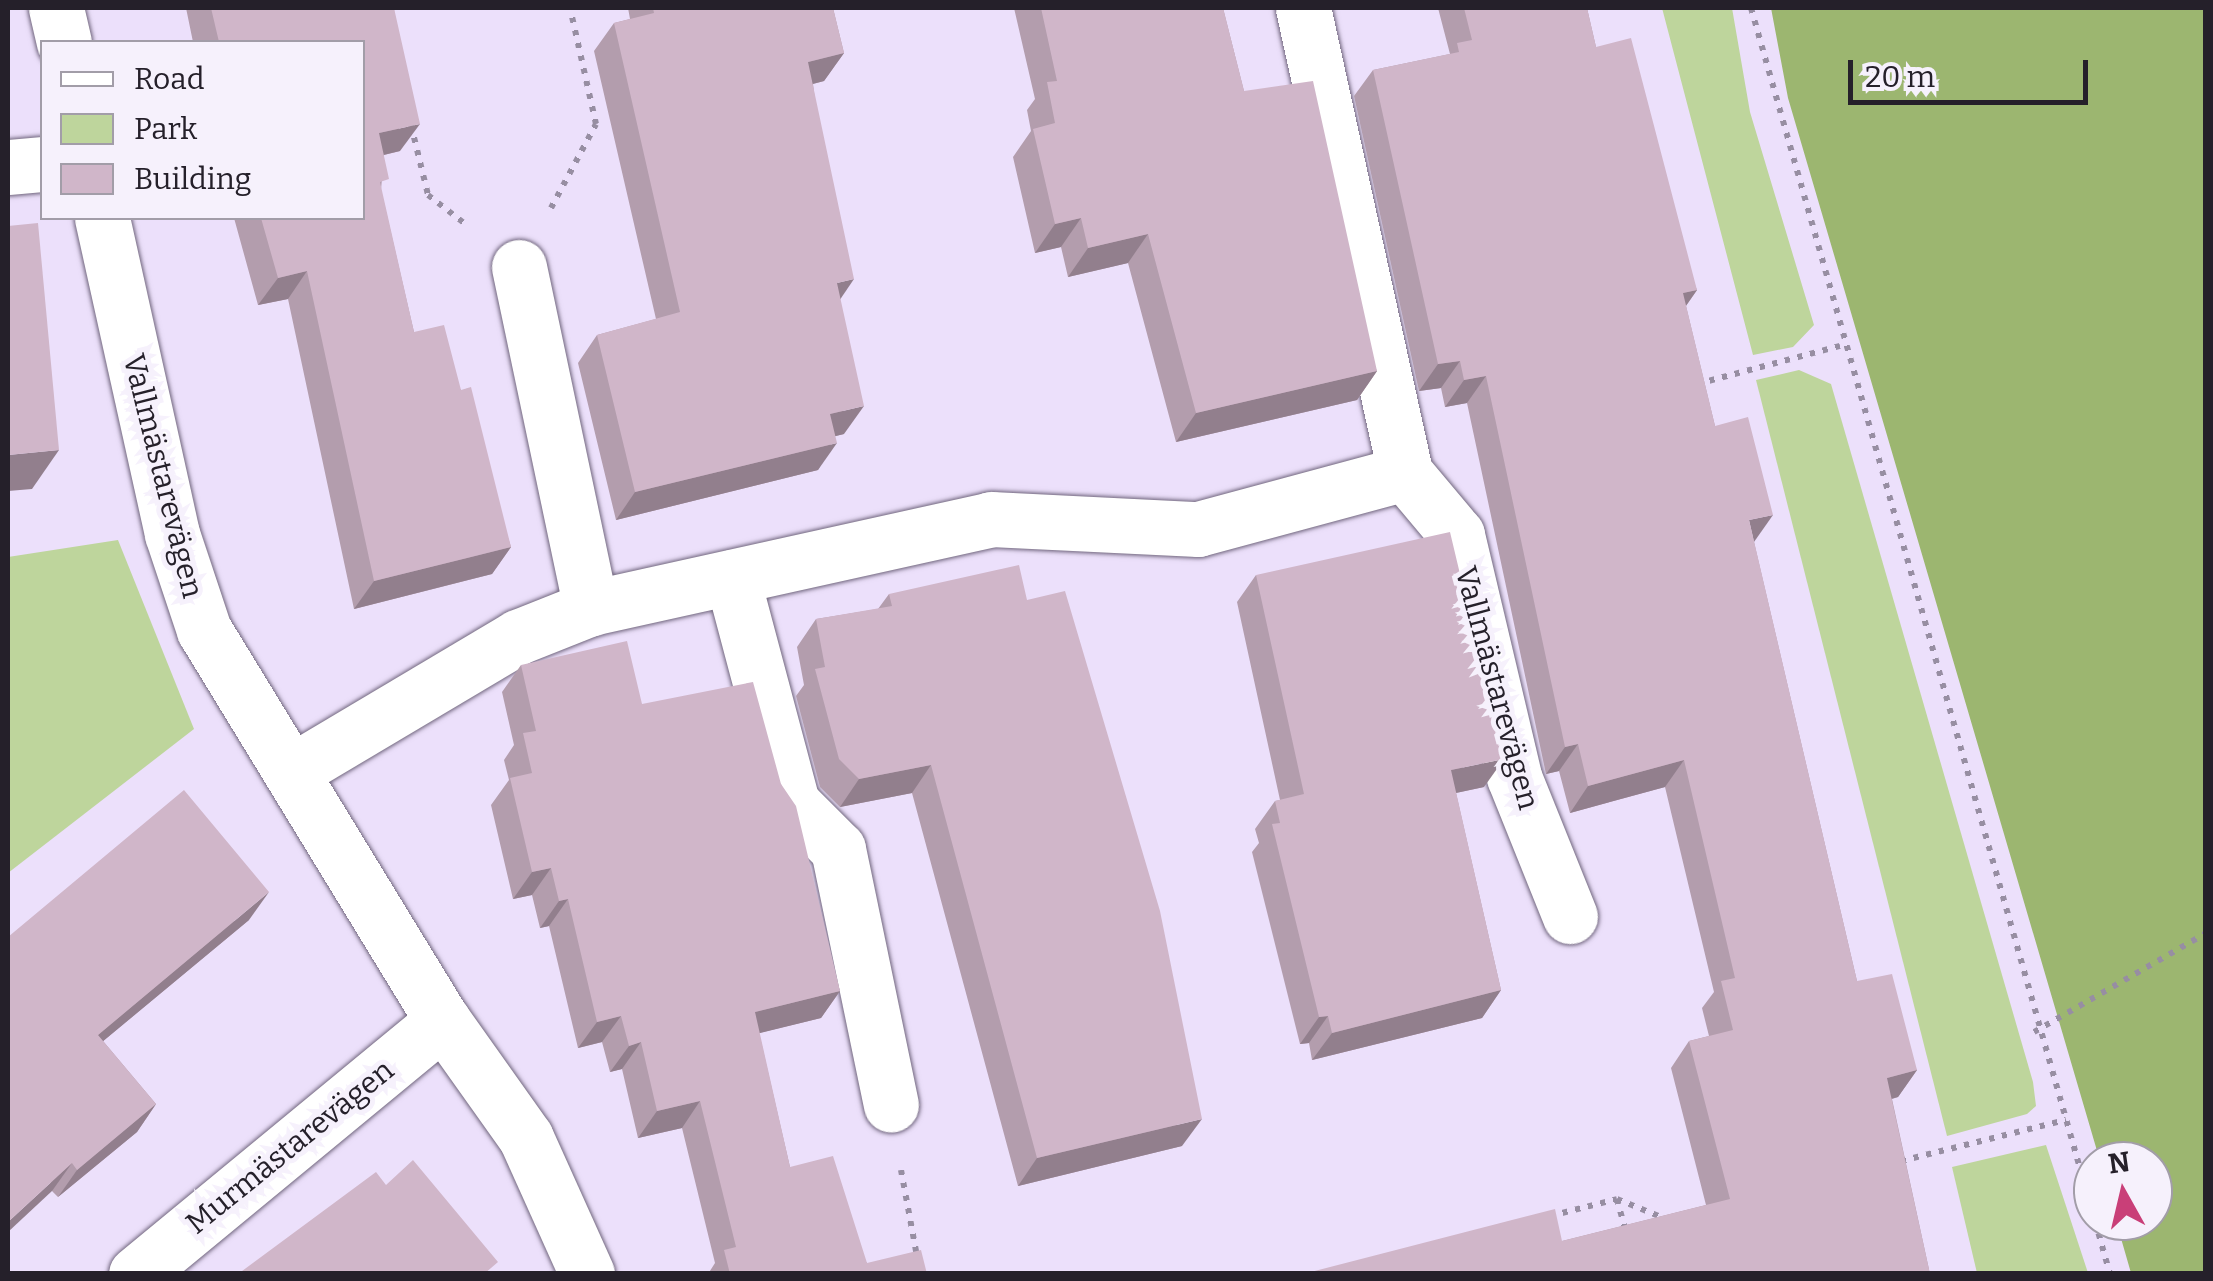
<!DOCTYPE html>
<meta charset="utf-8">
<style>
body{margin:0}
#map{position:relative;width:2213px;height:1281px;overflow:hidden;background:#ece0fb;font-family:Bitter,serif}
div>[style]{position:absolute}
.green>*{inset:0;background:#bed59c}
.forest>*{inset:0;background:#9cb670}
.path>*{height:6px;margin-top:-3px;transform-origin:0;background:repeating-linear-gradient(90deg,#978ea2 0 5px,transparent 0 13px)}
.roads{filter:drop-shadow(0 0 2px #71667e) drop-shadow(0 0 2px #71667e)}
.street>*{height:55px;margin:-27.5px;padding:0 27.5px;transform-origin:27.5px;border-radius:27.5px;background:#fff}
.wall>*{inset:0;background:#b39dad}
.shaded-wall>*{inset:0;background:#927f8d}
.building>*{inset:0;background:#d0b6c9}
span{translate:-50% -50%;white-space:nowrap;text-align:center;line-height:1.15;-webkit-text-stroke:10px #f6f1fc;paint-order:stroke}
.street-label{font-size:30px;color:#25202a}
.frame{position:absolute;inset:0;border:10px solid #25202a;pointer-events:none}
.legend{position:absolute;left:40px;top:40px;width:325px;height:180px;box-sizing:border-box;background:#f6f1fc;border:2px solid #a29da8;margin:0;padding:12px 18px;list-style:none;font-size:30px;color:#25202a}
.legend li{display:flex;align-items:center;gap:20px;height:50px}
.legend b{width:50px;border:2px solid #a29da8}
.north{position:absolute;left:2073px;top:1141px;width:100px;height:100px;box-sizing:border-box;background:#f6f1fc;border:2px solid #a29da8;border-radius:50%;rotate:352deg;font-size:28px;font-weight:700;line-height:40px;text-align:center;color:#25202a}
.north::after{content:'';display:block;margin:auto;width:35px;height:45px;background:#c93f78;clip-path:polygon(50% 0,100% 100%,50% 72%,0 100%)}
.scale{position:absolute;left:1848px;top:60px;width:240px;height:45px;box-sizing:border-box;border:5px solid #25202a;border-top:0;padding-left:12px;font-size:30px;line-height:35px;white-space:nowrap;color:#25202a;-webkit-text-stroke:8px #f6f1fc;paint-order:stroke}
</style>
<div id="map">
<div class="green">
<div style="clip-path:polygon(1662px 8px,1732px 8px,1750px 112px,1814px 325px,1793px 347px,1753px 355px)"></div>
<div style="clip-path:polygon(1799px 370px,1831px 384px,2033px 1082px,2036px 1106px,2027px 1114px,1947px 1136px,1756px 380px)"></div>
<div style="clip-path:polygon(118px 540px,194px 729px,8px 873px,8px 557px)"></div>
<div style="clip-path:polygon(2046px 1145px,2088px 1273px,1977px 1273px,1952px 1167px)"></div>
</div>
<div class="forest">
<div style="clip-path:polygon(1771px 8px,2205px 8px,2205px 1273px,2131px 1273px,2116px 1221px,2153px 1221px,2153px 1161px,2100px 1161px,1788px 98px)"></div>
</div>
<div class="path">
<div style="left:1751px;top:8px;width:1254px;rotate:74.17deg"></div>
<div style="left:411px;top:125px;width:72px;rotate:76.3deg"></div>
<div style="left:428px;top:195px;width:46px;rotate:37.9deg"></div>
<div style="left:551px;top:208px;width:95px;rotate:-61.8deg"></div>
<div style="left:596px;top:124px;width:119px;rotate:-102.6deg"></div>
<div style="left:1697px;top:384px;width:148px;rotate:-14.9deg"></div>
<div style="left:2034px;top:1032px;width:198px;rotate:-29.9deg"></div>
<div style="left:1901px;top:1161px;width:170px;rotate:-14deg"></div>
<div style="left:901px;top:1170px;width:87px;rotate:79.5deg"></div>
<div style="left:1617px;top:1199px;width:35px;rotate:75deg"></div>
<div style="left:1550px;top:1216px;width:69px;rotate:-14.2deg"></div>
<div style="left:1617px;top:1199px;width:53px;rotate:22.2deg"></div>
<div style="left:2095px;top:1221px;width:55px;rotate:74.2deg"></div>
</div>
<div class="roads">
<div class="street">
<div style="left:56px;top:8px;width:35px;rotate:77deg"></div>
<div style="left:1303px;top:8px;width:476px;rotate:77.6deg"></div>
<div style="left:8px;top:167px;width:34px;rotate:-5deg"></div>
<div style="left:102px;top:218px;width:324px;rotate:77.5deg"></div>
<div style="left:172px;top:534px;width:101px;rotate:71.6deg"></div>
<div style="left:204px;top:630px;width:458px;rotate:58.6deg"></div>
<div style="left:443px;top:1021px;width:143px;rotate:54.6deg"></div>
<div style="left:526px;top:1138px;width:149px;rotate:65.8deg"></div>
<div style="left:519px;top:267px;width:349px;rotate:78.1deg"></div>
<div style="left:732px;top:577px;width:234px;rotate:75.1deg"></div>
<div style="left:792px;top:803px;width:65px;rotate:45deg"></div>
<div style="left:838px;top:849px;width:261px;rotate:78.3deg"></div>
<div style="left:294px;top:770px;width:261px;rotate:-30.7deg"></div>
<div style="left:518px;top:637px;width:79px;rotate:-21.7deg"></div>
<div style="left:591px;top:608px;width:410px;rotate:-12.5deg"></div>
<div style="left:991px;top:519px;width:207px;rotate:2.8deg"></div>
<div style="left:1198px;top:529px;width:214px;rotate:-15.1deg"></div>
<div style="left:1405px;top:473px;width:81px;rotate:50deg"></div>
<div style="left:1457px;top:535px;width:249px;rotate:76.7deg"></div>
<div style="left:1514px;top:777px;width:150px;rotate:68.1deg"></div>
<div style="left:136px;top:1274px;width:398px;rotate:-39.5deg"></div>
</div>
</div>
<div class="wall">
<div style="clip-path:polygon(186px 8px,394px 8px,400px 151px,384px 155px,381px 190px,414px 332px,461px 390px,511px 547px,492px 574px,354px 609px,288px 299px,258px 305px,234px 218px,362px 218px,362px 42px,193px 42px)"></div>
<div style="clip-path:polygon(628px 8px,833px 8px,844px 53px,824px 81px,813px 84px,840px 299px,844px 434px,835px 436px,818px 470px,616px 520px,578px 363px,597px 335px,656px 319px,594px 51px,614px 23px,630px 19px)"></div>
<div style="clip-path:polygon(1014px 8px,1223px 8px,1244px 91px,1377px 371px,1357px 400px,1176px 442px,1128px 263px,1068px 277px,1061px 247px,1035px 253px,1013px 157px,1031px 131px,1027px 110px,1035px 99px)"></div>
<div style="clip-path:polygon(1438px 8px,1587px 8px,1596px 47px,1697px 290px,1686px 306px,1715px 426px,1754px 542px,1857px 981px,1917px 1070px,1898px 1097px,1892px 1099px,1930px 1274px,1562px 1241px,1706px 1205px,1671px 1068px,1689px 1041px,1709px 1036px,1702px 1008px,1714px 992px,1665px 787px,1570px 813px,1559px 771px,1546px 774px,1467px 403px,1445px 407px,1441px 388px,1419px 391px,1354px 96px,1373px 70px,1450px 54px)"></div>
<div style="clip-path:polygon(1256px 575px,1484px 787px,1456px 793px,1501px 990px,1482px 1018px,1312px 1060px,1309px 1043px,1300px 1044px,1252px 852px,1259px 843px,1255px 829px,1275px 801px,1280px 800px,1237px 602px)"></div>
<div style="clip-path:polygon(889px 594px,1027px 600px,1182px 1146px,1018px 1186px,912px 793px,840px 807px,820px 787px,796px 696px,804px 685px,797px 647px,816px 619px,878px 609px)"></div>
<div style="clip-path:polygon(521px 665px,642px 704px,781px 784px,840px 991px,821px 1018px,759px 1033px,790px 1167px,867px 1263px,927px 1274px,708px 1274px,715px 1263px,682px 1128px,638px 1138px,622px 1069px,610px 1072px,602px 1042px,578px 1048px,549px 926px,540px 928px,532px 895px,513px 899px,491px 805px,509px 780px,504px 760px,514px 745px,502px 692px)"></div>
<div style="clip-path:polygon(249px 920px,103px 1041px,156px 1104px,137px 1132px,58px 1197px,52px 1191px,8px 937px)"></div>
</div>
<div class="shaded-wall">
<div style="clip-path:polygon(844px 53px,824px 81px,789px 90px,808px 62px)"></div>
<div style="clip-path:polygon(420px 124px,400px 151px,362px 160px,379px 133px)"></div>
<div style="clip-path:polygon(1081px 218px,1061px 247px,1035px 253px,1055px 224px)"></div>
<div style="clip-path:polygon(1148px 234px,1128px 263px,1068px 277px,1088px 248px)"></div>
<div style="clip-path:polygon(307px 271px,288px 299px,258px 305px,278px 278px)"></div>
<div style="clip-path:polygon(854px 279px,835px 307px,837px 283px)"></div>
<div style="clip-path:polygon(1697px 290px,1678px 317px,1683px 293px)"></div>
<div style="clip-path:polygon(1460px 361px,1441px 388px,1419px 391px,1438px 364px)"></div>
<div style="clip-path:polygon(1377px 371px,1357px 400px,1176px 442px,1196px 413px)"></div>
<div style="clip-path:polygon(1486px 376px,1467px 403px,1445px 407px,1464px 380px)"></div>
<div style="clip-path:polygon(864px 406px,844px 434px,811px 442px,830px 414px)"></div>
<div style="clip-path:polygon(837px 443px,818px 470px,616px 520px,635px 492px)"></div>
<div style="clip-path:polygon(59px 450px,32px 489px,8px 491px,8px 455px)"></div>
<div style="clip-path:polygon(1773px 515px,1754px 542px,1749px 520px)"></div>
<div style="clip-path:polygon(511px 547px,492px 574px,354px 609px,374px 581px)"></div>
<div style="clip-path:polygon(1578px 744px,1559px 771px,1546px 774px,1565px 747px)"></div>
<div style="clip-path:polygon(1504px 759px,1484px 787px,1432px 798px,1451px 770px)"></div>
<div style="clip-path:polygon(1684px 760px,1665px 787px,1570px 813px,1588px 786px)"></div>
<div style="clip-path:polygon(931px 765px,912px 793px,840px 807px,859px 779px)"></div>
<div style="clip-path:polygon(551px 868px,532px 895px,513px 899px,532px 872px)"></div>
<div style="clip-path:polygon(269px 892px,249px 920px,78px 1062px,98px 1035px)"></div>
<div style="clip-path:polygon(568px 899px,549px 926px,540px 928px,559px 901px)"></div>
<div style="clip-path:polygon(1501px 990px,1482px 1018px,1312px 1060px,1332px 1033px)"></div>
<div style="clip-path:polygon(840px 991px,821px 1018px,736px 1039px,755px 1012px)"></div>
<div style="clip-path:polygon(621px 1016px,602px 1042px,578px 1048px,597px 1022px)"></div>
<div style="clip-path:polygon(1328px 1016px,1309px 1043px,1300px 1044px,1319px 1017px)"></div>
<div style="clip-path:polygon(641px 1042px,622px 1069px,610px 1072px,629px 1046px)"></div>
<div style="clip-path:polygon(1917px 1070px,1898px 1097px,1868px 1105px,1887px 1078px)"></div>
<div style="clip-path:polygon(700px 1101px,682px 1128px,638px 1138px,657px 1111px)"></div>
<div style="clip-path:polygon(156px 1104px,137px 1132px,58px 1197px,77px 1170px)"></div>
<div style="clip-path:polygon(1202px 1119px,1182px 1146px,1018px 1186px,1037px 1158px)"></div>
<div style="clip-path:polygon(72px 1163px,52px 1191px,8px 1232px,8px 1222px)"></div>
</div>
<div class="building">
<div style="clip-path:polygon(211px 8px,394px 8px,420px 124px,379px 133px,389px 179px,380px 182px,414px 332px,444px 325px,461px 390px,471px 387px,511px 547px,374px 581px,307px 271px,278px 278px,261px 218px,362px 218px,362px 42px,219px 42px)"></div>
<div style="clip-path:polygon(653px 8px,833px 8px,844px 53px,808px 62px,854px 279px,837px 283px,864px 406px,830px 414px,837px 443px,635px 492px,597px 335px,680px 312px,614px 23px,654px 13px)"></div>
<div style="clip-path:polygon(1041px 8px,1223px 8px,1244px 91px,1313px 81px,1377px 371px,1196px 413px,1148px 234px,1088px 248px,1081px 218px,1055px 224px,1033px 129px,1055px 123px,1047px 82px,1057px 81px)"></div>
<div style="clip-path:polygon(1464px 8px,1587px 8px,1596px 47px,1631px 38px,1697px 290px,1683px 293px,1715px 426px,1748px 417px,1773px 515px,1749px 520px,1857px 981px,1892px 974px,1917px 1070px,1887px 1078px,1930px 1274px,1303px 1274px,1555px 1209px,1562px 1241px,1730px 1199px,1689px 1041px,1733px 1030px,1721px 981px,1735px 978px,1684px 760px,1588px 786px,1578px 744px,1565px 747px,1486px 376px,1464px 380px,1460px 361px,1438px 364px,1373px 70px,1459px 52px,1457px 43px,1472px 40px)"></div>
<div style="clip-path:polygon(38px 223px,59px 450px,8px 455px,8px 226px)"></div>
<div style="clip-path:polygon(1450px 532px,1504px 759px,1451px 770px,1501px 990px,1332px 1033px,1328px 1016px,1319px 1017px,1272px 824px,1280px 823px,1275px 801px,1304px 794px,1256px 575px)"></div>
<div style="clip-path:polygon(1019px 565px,1027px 600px,1065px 591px,1160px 911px,1202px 1119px,1037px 1158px,931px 765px,859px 779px,839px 759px,815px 669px,825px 667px,816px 619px,892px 606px,889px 594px)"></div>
<div style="clip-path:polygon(627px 641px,642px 704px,753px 682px,781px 784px,796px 806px,840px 991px,755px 1012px,790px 1167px,833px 1156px,867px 1263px,921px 1250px,927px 1274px,730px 1274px,724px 1250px,736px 1247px,700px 1101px,657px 1111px,641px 1042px,629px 1046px,621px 1016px,597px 1022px,568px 899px,559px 901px,551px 868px,532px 872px,510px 778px,532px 773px,523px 733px,536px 731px,521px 665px)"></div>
<div style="clip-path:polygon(184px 790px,269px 892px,98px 1035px,156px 1104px,77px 1170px,72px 1163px,8px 1222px,8px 937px)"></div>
<div style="clip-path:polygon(413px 1160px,498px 1262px,484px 1274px,238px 1274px,376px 1172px,386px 1185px)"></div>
</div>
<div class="street-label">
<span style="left:163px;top:476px;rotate:76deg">Vallmästarevägen</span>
<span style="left:1497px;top:688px;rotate:75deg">Vallmästarevägen</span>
<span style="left:290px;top:1147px;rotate:-39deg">Murmästarevägen</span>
</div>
<div class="frame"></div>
<ul class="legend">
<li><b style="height:12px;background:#fff"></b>Road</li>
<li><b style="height:28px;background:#bed59c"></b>Park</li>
<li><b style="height:28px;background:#d0b6c9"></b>Building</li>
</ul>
<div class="north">N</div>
<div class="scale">20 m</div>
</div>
